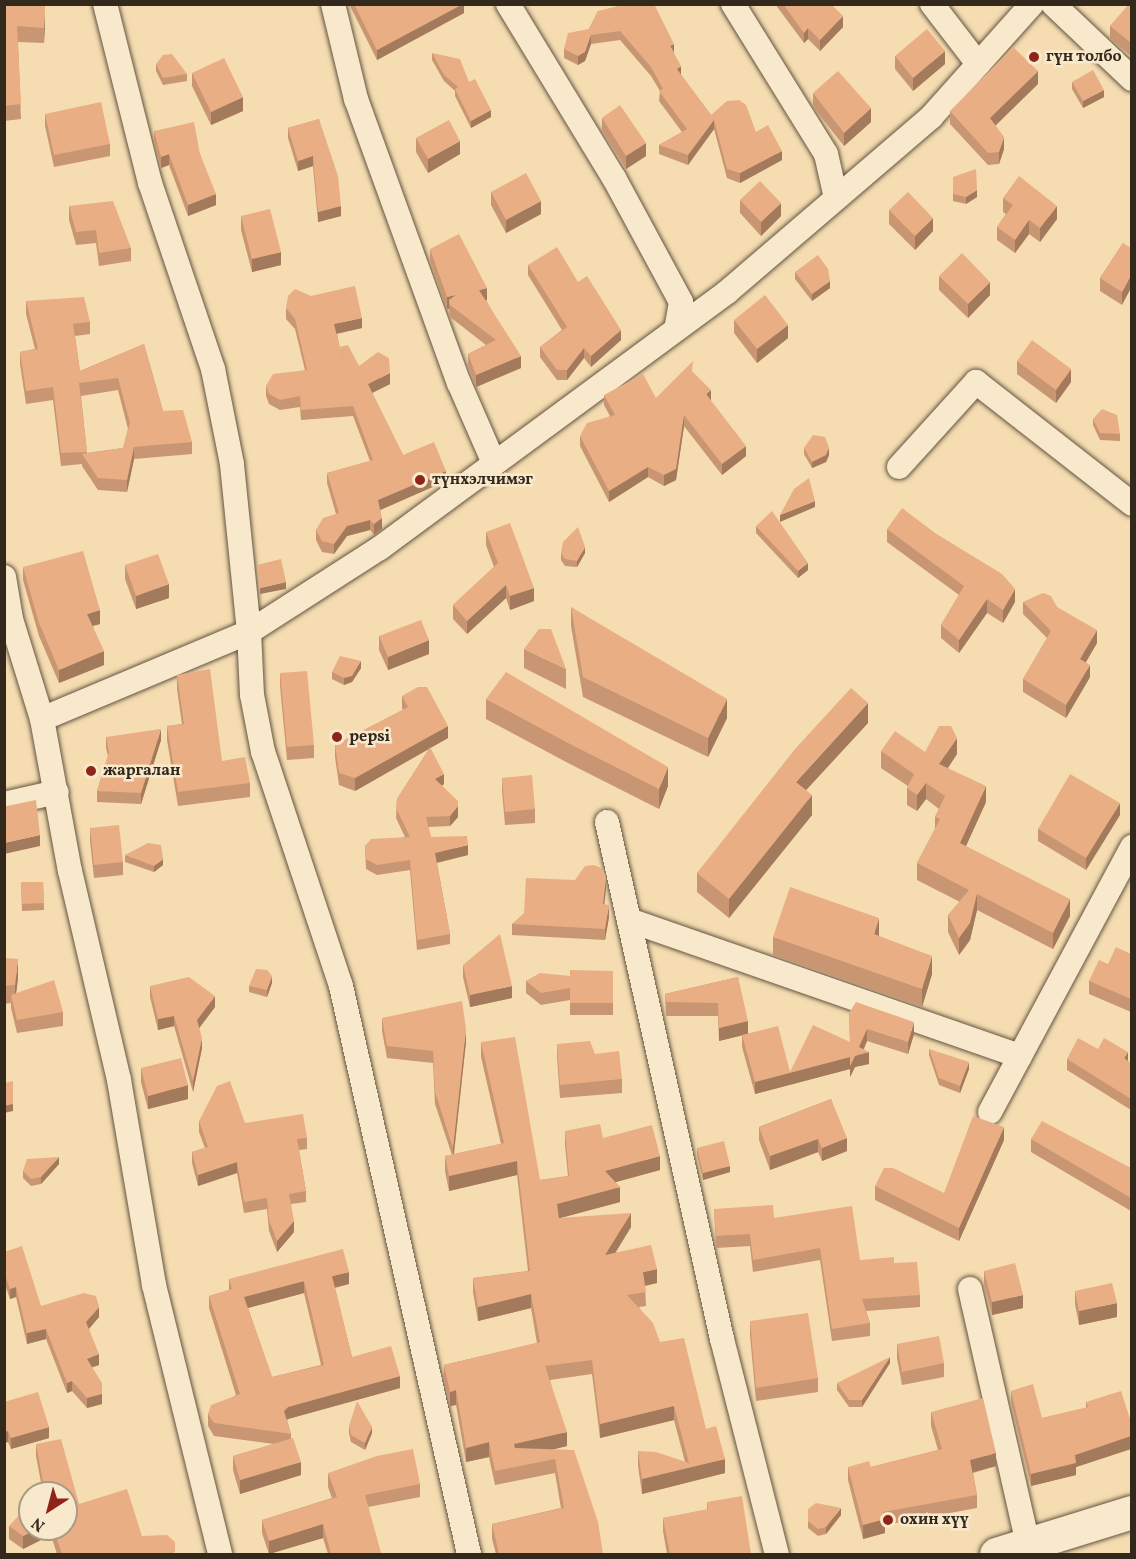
<!DOCTYPE html>
<meta charset="utf-8">
<style>
body{margin:0}
#map{position:relative;width:1136px;height:1559px;overflow:hidden;background:#f5dcb1;font-family:Vollkorn,serif}
div>[style]{position:absolute}
.roads{filter:drop-shadow(0 0 2px #635540) drop-shadow(0 0 2px #635540)}
.street>*{height:24px;margin:-12px;padding:0 12px;transform-origin:12px;border-radius:12px;background:#f8e8cc}
.secondary>*{height:33px;margin:-16.5px;padding:0 16.5px;transform-origin:16.5px;border-radius:16.5px;background:#f8e8cc}
.wall>*{inset:0;background:#c89672}
.shaded-wall>*{inset:0;background:#a37a5c}
.building>*{inset:0;background:#e9ae84}
.dots>*{width:16px;height:16px;translate:-50% -50%;box-sizing:border-box;border:3px solid #f8e8cc;border-radius:50%}
span{translate:-50% -50%;white-space:nowrap;text-align:center;line-height:1.15;-webkit-text-stroke:5px #f8e8cc;paint-order:stroke}
.poi-label{font-size:16px;color:#32281b;font-weight:700}
.left{translate:0 -50%;text-align:left}
.frame{position:absolute;inset:0;border:6px solid #32281b;pointer-events:none}
.north{position:absolute;left:18px;top:1481px;width:60px;height:60px;box-sizing:border-box;background:#f8e8cc;border:2px solid #a99b85;border-radius:50%;rotate:216deg;font-size:16px;font-weight:700;line-height:24px;text-align:center;color:#32281b}
.north::after{content:'';display:block;margin:auto;width:21px;height:27px;background:#8f2418;clip-path:polygon(50% 0,100% 100%,50% 72%,0 100%)}
</style>
<div id="map">
<div class="roads">
<div class="street">
<div style="left:333px;top:4px;width:98px;rotate:76.4deg"></div>
<div style="left:356px;top:99px;width:302px;rotate:70.1deg"></div>
<div style="left:459px;top:383px;width:87px;rotate:66.4deg"></div>
<div style="left:508px;top:4px;width:204px;rotate:58.7deg"></div>
<div style="left:614px;top:178px;width:141px;rotate:61.6deg"></div>
<div style="left:681px;top:302px;width:27px;rotate:100deg"></div>
<div style="left:733px;top:4px;width:176px;rotate:58.2deg"></div>
<div style="left:826px;top:154px;width:45px;rotate:77.2deg"></div>
<div style="left:932px;top:4px;width:76px;rotate:52.5deg"></div>
<div style="left:1053px;top:4px;width:109px;rotate:43.5deg"></div>
<div style="left:899px;top:467px;width:115px;rotate:-47.8deg"></div>
<div style="left:976px;top:382px;width:198px;rotate:38deg"></div>
<div style="left:4px;top:577px;width:43px;rotate:80.5deg"></div>
<div style="left:11px;top:619px;width:105px;rotate:72.8deg"></div>
<div style="left:42px;top:719px;width:155px;rotate:79.6deg"></div>
<div style="left:70px;top:871px;width:215px;rotate:76.8deg"></div>
<div style="left:119px;top:1080px;width:208px;rotate:80.3deg"></div>
<div style="left:154px;top:1285px;width:277px;rotate:76.2deg"></div>
<div style="left:42px;top:719px;width:225px;rotate:-22.8deg"></div>
<div style="left:249px;top:632px;width:169px;rotate:-95.8deg"></div>
<div style="left:232px;top:464px;width:97px;rotate:-101.3deg"></div>
<div style="left:213px;top:369px;width:196px;rotate:-108.7deg"></div>
<div style="left:150px;top:183px;width:185px;rotate:-104.1deg"></div>
<div style="left:4px;top:804px;width:54px;rotate:-12.8deg"></div>
<div style="left:607px;top:822px;width:530px;rotate:77.46deg"></div>
<div style="left:722px;top:1339px;width:222px;rotate:75.7deg"></div>
<div style="left:629px;top:920px;width:414px;rotate:19.2deg"></div>
<div style="left:990px;top:1112px;width:301px;rotate:-61.8deg"></div>
<div style="left:970px;top:1289px;width:262px;rotate:77.2deg"></div>
<div style="left:469px;top:1554px;width:582px;rotate:-102.7deg"></div>
<div style="left:341px;top:986px;width:247px;rotate:-108.4deg"></div>
<div style="left:263px;top:752px;width:58px;rotate:-100.9deg"></div>
<div style="left:252px;top:695px;width:63px;rotate:-92.7deg"></div>
<div style="left:249px;top:632px;width:156px;rotate:-32.7deg"></div>
<div style="left:380px;top:548px;width:431px;rotate:-36.4deg"></div>
<div style="left:727px;top:292px;width:269px;rotate:-40.6deg"></div>
<div style="left:931px;top:117px;width:152px;rotate:-48.2deg"></div>
</div>
<div class="secondary">
<div style="left:996px;top:1554px;width:142px;rotate:-17.2deg"></div>
</div>
</div>
<div class="wall">
<div style="clip-path:polygon(4px 4px,45px 22px,44px 43px,18px 42px,21px 119px,4px 121px)"></div>
<div style="clip-path:polygon(349px 4px,464px 4px,464px 13px,377px 60px)"></div>
<div style="clip-path:polygon(775px 4px,831px 4px,843px 27px,820px 51px,808px 39px,804px 43px)"></div>
<div style="clip-path:polygon(1131px 4px,1131px 56px,1110px 39px,1110px 26px)"></div>
<div style="clip-path:polygon(598px 11px,674px 53px,681px 75px,711px 115px,756px 132px,782px 160px,740px 183px,727px 178px,714px 129px,688px 165px,659px 154px,659px 145px,682px 132px,659px 101px,660px 91px,651px 76px,620px 40px,591px 44px,585px 61px,578px 65px,564px 58px,564px 49px,589px 29px)"></div>
<div style="clip-path:polygon(432px 53px,491px 117px,471px 128px,455px 96px,455px 91px,444px 81px,432px 60px)"></div>
<div style="clip-path:polygon(895px 56px,945px 64px,913px 91px,895px 69px)"></div>
<div style="clip-path:polygon(156px 64px,187px 74px,187px 81px,163px 85px,156px 71px)"></div>
<div style="clip-path:polygon(192px 73px,243px 111px,211px 125px,192px 86px)"></div>
<div style="clip-path:polygon(1072px 82px,1104px 97px,1083px 108px,1072px 89px)"></div>
<div style="clip-path:polygon(1038px 84px,995px 125px,1004px 149px,999px 164px,988px 165px,950px 124px,950px 111px)"></div>
<div style="clip-path:polygon(813px 93px,871px 122px,844px 146px,813px 107px)"></div>
<div style="clip-path:polygon(45px 114px,110px 144px,110px 156px,54px 167px,45px 126px)"></div>
<div style="clip-path:polygon(602px 118px,646px 156px,626px 169px,602px 131px)"></div>
<div style="clip-path:polygon(319px 119px,341px 216px,318px 222px,313px 166px,298px 171px,288px 138px,288px 128px)"></div>
<div style="clip-path:polygon(154px 131px,200px 154px,216px 205px,188px 216px,169px 165px,161px 168px,154px 142px)"></div>
<div style="clip-path:polygon(416px 138px,460px 154px,428px 173px,416px 152px)"></div>
<div style="clip-path:polygon(953px 177px,977px 197px,966px 204px,953px 201px)"></div>
<div style="clip-path:polygon(491px 192px,541px 214px,506px 233px,491px 205px)"></div>
<div style="clip-path:polygon(1003px 198px,1057px 219px,1040px 242px,1029px 234px,1015px 253px,997px 240px,997px 227px,1006px 214px,1003px 212px)"></div>
<div style="clip-path:polygon(740px 200px,781px 216px,761px 236px,740px 213px)"></div>
<div style="clip-path:polygon(69px 206px,131px 248px,131px 261px,99px 266px,96px 243px,76px 245px,69px 220px)"></div>
<div style="clip-path:polygon(889px 210px,933px 231px,915px 250px,889px 224px)"></div>
<div style="clip-path:polygon(241px 216px,281px 265px,252px 272px,241px 230px)"></div>
<div style="clip-path:polygon(1123px 243px,1122px 305px,1100px 291px,1100px 278px)"></div>
<div style="clip-path:polygon(430px 249px,487px 300px,486px 300px,521px 368px,476px 387px,468px 366px,468px 354px,486px 345px,450px 317px,449px 309px,447px 309px,430px 261px)"></div>
<div style="clip-path:polygon(528px 265px,578px 282px,621px 340px,591px 367px,584px 358px,567px 380px,557px 380px,540px 357px,540px 347px,562px 330px,528px 275px)"></div>
<div style="clip-path:polygon(795px 272px,830px 288px,812px 301px,795px 279px)"></div>
<div style="clip-path:polygon(939px 276px,990px 295px,968px 318px,939px 290px)"></div>
<div style="clip-path:polygon(evenodd,26px 301px,90px 322px,90px 334px,75px 336px,80px 371px,144px 344px,163px 411px,192px 442px,192px 454px,134px 459px,127px 492px,98px 490px,82px 466px,82px 464px,61px 466px,53px 400px,26px 404px,20px 364px,20px 352px,35px 349px,26px 314px,26px 301px,118px 390px,128px 429px,123px 448px,87px 453px,81px 396px,118px 390px)"></div>
<div style="clip-path:polygon(286px 308px,362px 328px,337px 334px,340px 349px,359px 366px,390px 384px,372px 393px,403px 455px,446px 481px,380px 510px,382px 529px,374px 535px,370px 530px,347px 536px,334px 554px,322px 552px,316px 540px,316px 530px,336px 514px,327px 483px,327px 473px,370px 461px,353px 416px,301px 420px,300px 407px,280px 410px,269px 404px,266px 396px,266px 386px,305px 370px,295px 329px,286px 319px)"></div>
<div style="clip-path:polygon(734px 320px,788px 338px,757px 363px,734px 333px)"></div>
<div style="clip-path:polygon(1017px 361px,1071px 382px,1056px 403px,1017px 374px)"></div>
<div style="clip-path:polygon(693px 373px,746px 456px,722px 475px,684px 426px,676px 480px,664px 486px,648px 477px,609px 502px,580px 446px,580px 436px,610px 416px,604px 405px,604px 395px,656px 398px)"></div>
<div style="clip-path:polygon(1093px 419px,1120px 434px,1120px 441px,1100px 440px,1093px 425px)"></div>
<div style="clip-path:polygon(804px 448px,829px 455px,826px 462px,812px 468px,804px 454px)"></div>
<div style="clip-path:polygon(1131px 453px,1131px 470px,1130px 469px,1130px 455px)"></div>
<div style="clip-path:polygon(756px 526px,808px 570px,798px 578px,756px 533px)"></div>
<div style="clip-path:polygon(887px 529px,1015px 602px,1003px 623px,987px 613px,959px 653px,941px 638px,941px 625px,959px 595px,887px 542px)"></div>
<div style="clip-path:polygon(486px 532px,534px 601px,510px 610px,506px 598px,467px 634px,453px 619px,453px 605px,494px 567px,486px 545px)"></div>
<div style="clip-path:polygon(561px 553px,585px 553px,577px 567px,565px 566px,561px 560px)"></div>
<div style="clip-path:polygon(125px 565px,169px 598px,136px 609px,125px 579px)"></div>
<div style="clip-path:polygon(23px 567px,100px 624px,93px 626px,104px 665px,59px 683px,39px 636px,23px 580px)"></div>
<div style="clip-path:polygon(1023px 602px,1057px 607px,1097px 643px,1086px 662px,1090px 677px,1066px 718px,1023px 692px,1023px 679px,1047px 638px,1023px 614px)"></div>
<div style="clip-path:polygon(571px 607px,727px 718px,708px 757px,583px 697px,571px 626px)"></div>
<div style="clip-path:polygon(379px 636px,429px 654px,388px 670px,379px 650px)"></div>
<div style="clip-path:polygon(524px 649px,566px 669px,566px 689px,524px 668px)"></div>
<div style="clip-path:polygon(1131px 665px,1131px 682px,1130px 681px,1130px 668px)"></div>
<div style="clip-path:polygon(361px 668px,352px 682px,344px 685px,332px 679px,332px 672px)"></div>
<div style="clip-path:polygon(280px 673px,314px 745px,314px 758px,287px 760px,280px 686px)"></div>
<div style="clip-path:polygon(177px 675px,222px 761px,250px 783px,250px 797px,178px 806px,167px 740px,167px 726px,182px 724px,177px 689px)"></div>
<div style="clip-path:polygon(1131px 688px,1131px 706px,1130px 705px,1130px 693px)"></div>
<div style="clip-path:polygon(402px 696px,448px 738px,430px 748px,444px 784px,442px 786px,458px 817px,450px 826px,428px 827px,431px 837px,468px 855px,437px 863px,450px 934px,450px 944px,417px 950px,410px 870px,377px 875px,366px 869px,365px 846px,405px 837px,396px 818px,397px 799px,429px 749px,355px 791px,339px 785px,335px 757px,335px 745px,403px 710px,402px 708px)"></div>
<div style="clip-path:polygon(486px 699px,668px 786px,659px 809px,568px 763px,486px 719px)"></div>
<div style="clip-path:polygon(868px 723px,806px 790px,812px 815px,729px 918px,697px 892px,697px 873px)"></div>
<div style="clip-path:polygon(106px 737px,161px 740px,141px 804px,97px 802px,97px 791px,108px 756px,106px 748px)"></div>
<div style="clip-path:polygon(881px 751px,957px 754px,948px 768px,986px 802px,966px 846px,1070px 916px,1053px 949px,977px 910px,970px 940px,959px 955px,948px 932px,948px 915px,960px 902px,917px 880px,917px 863px,935px 829px,935px 817px,939px 809px,926px 799px,917px 811px,907px 805px,907px 788px,908px 786px,881px 768px)"></div>
<div style="clip-path:polygon(502px 778px,535px 809px,535px 823px,505px 825px,502px 791px)"></div>
<div style="clip-path:polygon(1120px 815px,1086px 870px,1038px 841px,1038px 829px)"></div>
<div style="clip-path:polygon(90px 828px,123px 862px,123px 875px,94px 878px,90px 841px)"></div>
<div style="clip-path:polygon(125px 855px,163px 865px,154px 872px,125px 862px)"></div>
<div style="clip-path:polygon(575px 880px,606px 889px,604px 905px,609px 917px,605px 940px,512px 935px,512px 924px)"></div>
<div style="clip-path:polygon(21px 882px,43px 882px,44px 910px,22px 911px)"></div>
<div style="clip-path:polygon(879px 936px,932px 974px,922px 1007px,773px 955px,773px 937px)"></div>
<div style="clip-path:polygon(1131px 954px,1131px 1012px,1089px 994px,1089px 981px,1108px 964px)"></div>
<div style="clip-path:polygon(4px 958px,18px 978px,16px 993px,63px 1012px,63px 1026px,17px 1033px,11px 1008px,11px 1003px,4px 1004px)"></div>
<div style="clip-path:polygon(463px 965px,512px 998px,470px 1007px,463px 977px)"></div>
<div style="clip-path:polygon(613px 971px,613px 1015px,570px 1015px,570px 1000px,541px 1005px,526px 993px,526px 981px)"></div>
<div style="clip-path:polygon(738px 977px,748px 1034px,790px 1072px,850px 1042px,849px 1013px,914px 1034px,908px 1054px,867px 1041px,864px 1049px,869px 1064px,855px 1067px,850px 1077px,850px 1069px,755px 1094px,742px 1047px,742px 1035px,719px 1041px,718px 1016px,666px 1016px,665px 994px)"></div>
<div style="clip-path:polygon(272px 983px,267px 997px,249px 992px,249px 986px)"></div>
<div style="clip-path:polygon(150px 986px,215px 1007px,199px 1028px,202px 1048px,193px 1092px,174px 1026px,158px 1030px,150px 997px)"></div>
<div style="clip-path:polygon(382px 1018px,466px 1042px,454px 1154px,501px 1144px,481px 1057px,481px 1042px,540px 1180px,568px 1176px,565px 1145px,565px 1131px,603px 1138px,660px 1170px,616px 1182px,620px 1202px,559px 1218px,631px 1227px,616px 1252px,657px 1283px,645px 1286px,646px 1306px,639px 1307px,660px 1342px,706px 1429px,725px 1473px,642px 1494px,638px 1466px,638px 1451px,685px 1462px,674px 1420px,600px 1438px,592px 1374px,550px 1380px,567px 1446px,554px 1449px,603px 1554px,496px 1554px,492px 1539px,492px 1524px,561px 1508px,555px 1473px,495px 1485px,489px 1457px,466px 1462px,456px 1405px,450px 1406px,444px 1380px,444px 1365px,537px 1343px,531px 1308px,478px 1321px,473px 1292px,473px 1278px,528px 1271px,517px 1175px,449px 1191px,445px 1171px,445px 1156px,452px 1155px,435px 1104px,433px 1063px,387px 1058px,382px 1031px)"></div>
<div style="clip-path:polygon(557px 1044px,622px 1079px,622px 1093px,560px 1098px,557px 1057px)"></div>
<div style="clip-path:polygon(929px 1049px,969px 1069px,960px 1093px,939px 1085px,929px 1055px)"></div>
<div style="clip-path:polygon(1098px 1049px,1131px 1063px,1131px 1110px,1067px 1070px,1067px 1059px)"></div>
<div style="clip-path:polygon(141px 1068px,188px 1099px,148px 1109px,141px 1082px)"></div>
<div style="clip-path:polygon(831px 1099px,847px 1151px,822px 1161px,818px 1152px,770px 1170px,759px 1140px,759px 1127px)"></div>
<div style="clip-path:polygon(199px 1121px,245px 1123px,307px 1138px,307px 1149px,299px 1150px,306px 1191px,306px 1202px,291px 1204px,294px 1232px,277px 1252px,269px 1231px,267px 1209px,244px 1213px,237px 1173px,198px 1186px,192px 1163px,192px 1152px,205px 1148px,199px 1132px)"></div>
<div style="clip-path:polygon(1031px 1139px,1131px 1168px,1131px 1211px,1031px 1152px)"></div>
<div style="clip-path:polygon(1004px 1140px,959px 1241px,875px 1200px,875px 1186px,944px 1193px)"></div>
<div style="clip-path:polygon(697px 1148px,730px 1172px,703px 1180px,697px 1155px)"></div>
<div style="clip-path:polygon(59px 1164px,41px 1184px,31px 1186px,23px 1178px,23px 1171px)"></div>
<div style="clip-path:polygon(714px 1209px,774px 1218px,860px 1260px,894px 1263px,920px 1295px,920px 1307px,866px 1311px,870px 1323px,870px 1336px,832px 1341px,820px 1260px,753px 1272px,750px 1246px,716px 1248px)"></div>
<div style="clip-path:polygon(4px 1252px,41px 1306px,99px 1317px,89px 1329px,99px 1365px,92px 1367px,102px 1394px,102px 1404px,87px 1408px,72px 1391px,67px 1393px,46px 1339px,27px 1344px,16px 1297px,10px 1299px,4px 1282px)"></div>
<div style="clip-path:polygon(984px 1271px,1023px 1308px,992px 1315px,984px 1284px)"></div>
<div style="clip-path:polygon(evenodd,229px 1279px,349px 1284px,335px 1288px,352px 1357px,400px 1388px,288px 1419px,287px 1420px,291px 1434px,291px 1438px,301px 1475px,240px 1494px,233px 1470px,233px 1456px,274px 1444px,214px 1436px,208px 1426px,208px 1414px,236px 1395px,209px 1308px,209px 1296px,229px 1290px,229px 1279px,304px 1293px,321px 1365px,272px 1377px,248px 1308px,304px 1293px)"></div>
<div style="clip-path:polygon(1075px 1291px,1117px 1317px,1079px 1325px,1075px 1304px)"></div>
<div style="clip-path:polygon(750px 1321px,818px 1378px,818px 1392px,756px 1401px,750px 1335px)"></div>
<div style="clip-path:polygon(897px 1344px,944px 1363px,944px 1377px,902px 1385px,897px 1358px)"></div>
<div style="clip-path:polygon(890px 1363px,862px 1407px,849px 1407px,837px 1390px,837px 1383px)"></div>
<div style="clip-path:polygon(1011px 1391px,1042px 1418px,1086px 1408px,1086px 1402px,1131px 1422px,1131px 1449px,1076px 1467px,1076px 1475px,1031px 1486px,1011px 1403px)"></div>
<div style="clip-path:polygon(4px 1402px,49px 1438px,11px 1449px,8px 1442px,4px 1443px)"></div>
<div style="clip-path:polygon(931px 1412px,996px 1466px,973px 1473px,977px 1495px,977px 1508px,885px 1525px,885px 1533px,863px 1539px,848px 1480px,848px 1467px,871px 1467px,938px 1450px,931px 1426px)"></div>
<div style="clip-path:polygon(349px 1426px,372px 1433px,365px 1450px,351px 1442px,349px 1433px)"></div>
<div style="clip-path:polygon(36px 1444px,79px 1504px,175px 1554px,57px 1554px,51px 1535px,23px 1549px,9px 1539px,9px 1526px,30px 1529px,66px 1529px,66px 1493px,43px 1493px,36px 1456px)"></div>
<div style="clip-path:polygon(328px 1473px,420px 1484px,420px 1497px,368px 1507px,381px 1554px,328px 1554px,323px 1538px,269px 1554px,262px 1533px,262px 1520px,332px 1498px,328px 1487px)"></div>
<div style="clip-path:polygon(707px 1502px,751px 1554px,667px 1554px,663px 1531px,663px 1518px,707px 1510px)"></div>
<div style="clip-path:polygon(841px 1515px,826px 1534px,818px 1536px,808px 1528px,808px 1521px)"></div>
</div>
<div class="shaded-wall">
<div style="clip-path:polygon(463px 4px,464px 4px,464px 13px,377px 60px,377px 50px)"></div>
<div style="clip-path:polygon(45px 6px,45px 22px,44px 43px,44px 28px)"></div>
<div style="clip-path:polygon(843px 16px,843px 27px,820px 51px,820px 40px)"></div>
<div style="clip-path:polygon(808px 28px,808px 39px,804px 43px,804px 33px)"></div>
<div style="clip-path:polygon(591px 35px,591px 44px,585px 61px,578px 65px,578px 56px)"></div>
<div style="clip-path:polygon(674px 44px,674px 53px,670px 46px)"></div>
<div style="clip-path:polygon(945px 51px,945px 64px,913px 91px,913px 78px)"></div>
<div style="clip-path:polygon(681px 66px,681px 76px,677px 69px)"></div>
<div style="clip-path:polygon(1038px 71px,1038px 84px,990px 131px,990px 118px)"></div>
<div style="clip-path:polygon(1104px 90px,1104px 97px,1083px 108px,1083px 101px)"></div>
<div style="clip-path:polygon(243px 97px,243px 111px,211px 125px,211px 112px)"></div>
<div style="clip-path:polygon(871px 108px,871px 122px,844px 146px,844px 133px)"></div>
<div style="clip-path:polygon(491px 110px,491px 117px,471px 128px,471px 121px)"></div>
<div style="clip-path:polygon(714px 120px,714px 129px,688px 165px,688px 155px)"></div>
<div style="clip-path:polygon(1004px 137px,1004px 149px,999px 164px,999px 152px)"></div>
<div style="clip-path:polygon(460px 141px,460px 154px,428px 173px,428px 159px)"></div>
<div style="clip-path:polygon(646px 143px,646px 156px,626px 169px,626px 156px)"></div>
<div style="clip-path:polygon(782px 151px,782px 160px,740px 183px,740px 173px)"></div>
<div style="clip-path:polygon(169px 154px,169px 165px,161px 168px,161px 157px)"></div>
<div style="clip-path:polygon(313px 156px,313px 166px,298px 171px,298px 161px)"></div>
<div style="clip-path:polygon(977px 190px,977px 197px,966px 204px,966px 197px)"></div>
<div style="clip-path:polygon(216px 194px,216px 205px,188px 216px,188px 205px)"></div>
<div style="clip-path:polygon(541px 201px,541px 214px,506px 233px,506px 220px)"></div>
<div style="clip-path:polygon(781px 203px,781px 216px,761px 236px,761px 222px)"></div>
<div style="clip-path:polygon(341px 206px,341px 216px,318px 222px,318px 212px)"></div>
<div style="clip-path:polygon(1057px 206px,1057px 219px,1040px 242px,1040px 228px)"></div>
<div style="clip-path:polygon(933px 218px,933px 231px,915px 250px,915px 236px)"></div>
<div style="clip-path:polygon(1029px 220px,1029px 234px,1015px 253px,1015px 240px)"></div>
<div style="clip-path:polygon(281px 252px,281px 265px,252px 272px,252px 259px)"></div>
<div style="clip-path:polygon(1131px 275px,1131px 288px,1122px 305px,1122px 292px)"></div>
<div style="clip-path:polygon(830px 281px,830px 288px,812px 301px,812px 294px)"></div>
<div style="clip-path:polygon(990px 282px,990px 295px,968px 318px,968px 304px)"></div>
<div style="clip-path:polygon(487px 288px,487px 300px,479px 302px,479px 290px)"></div>
<div style="clip-path:polygon(456px 295px,449px 300px,449px 309px,447px 309px,447px 297px)"></div>
<div style="clip-path:polygon(362px 318px,362px 328px,334px 334px,334px 324px)"></div>
<div style="clip-path:polygon(788px 325px,788px 338px,757px 363px,757px 349px)"></div>
<div style="clip-path:polygon(621px 330px,621px 340px,591px 367px,591px 356px)"></div>
<div style="clip-path:polygon(584px 348px,584px 358px,567px 380px,567px 370px)"></div>
<div style="clip-path:polygon(521px 356px,521px 368px,476px 387px,476px 375px)"></div>
<div style="clip-path:polygon(1071px 369px,1071px 382px,1056px 403px,1056px 390px)"></div>
<div style="clip-path:polygon(390px 373px,390px 384px,368px 395px,368px 384px)"></div>
<div style="clip-path:polygon(711px 390px,711px 401px,706px 394px)"></div>
<div style="clip-path:polygon(684px 415px,684px 426px,676px 480px,664px 486px,664px 475px)"></div>
<div style="clip-path:polygon(746px 446px,746px 456px,722px 475px,722px 464px)"></div>
<div style="clip-path:polygon(134px 447px,134px 459px,127px 492px,127px 480px)"></div>
<div style="clip-path:polygon(829px 448px,829px 455px,826px 462px,812px 468px,812px 462px)"></div>
<div style="clip-path:polygon(648px 467px,648px 477px,609px 502px,609px 491px)"></div>
<div style="clip-path:polygon(446px 471px,446px 481px,378px 511px,378px 500px)"></div>
<div style="clip-path:polygon(815px 501px,815px 507px,780px 522px,780px 515px)"></div>
<div style="clip-path:polygon(382px 518px,382px 529px,374px 535px,374px 524px)"></div>
<div style="clip-path:polygon(370px 520px,370px 530px,347px 536px,334px 554px,334px 544px,347px 526px)"></div>
<div style="clip-path:polygon(585px 547px,585px 553px,577px 567px,577px 561px)"></div>
<div style="clip-path:polygon(808px 563px,808px 570px,798px 578px,798px 571px)"></div>
<div style="clip-path:polygon(286px 582px,286px 589px,260px 594px,260px 588px)"></div>
<div style="clip-path:polygon(169px 584px,169px 598px,136px 609px,136px 596px)"></div>
<div style="clip-path:polygon(506px 585px,506px 598px,467px 634px,467px 621px)"></div>
<div style="clip-path:polygon(534px 588px,534px 601px,510px 610px,510px 596px)"></div>
<div style="clip-path:polygon(1015px 589px,1015px 602px,1003px 623px,1003px 610px)"></div>
<div style="clip-path:polygon(987px 599px,987px 613px,959px 653px,959px 640px)"></div>
<div style="clip-path:polygon(100px 610px,100px 624px,87px 627px,87px 614px)"></div>
<div style="clip-path:polygon(1097px 630px,1097px 643px,1080px 672px,1080px 659px)"></div>
<div style="clip-path:polygon(429px 640px,429px 654px,388px 670px,388px 657px)"></div>
<div style="clip-path:polygon(104px 651px,104px 665px,59px 683px,59px 670px)"></div>
<div style="clip-path:polygon(361px 661px,361px 668px,352px 682px,344px 685px,344px 678px)"></div>
<div style="clip-path:polygon(1090px 665px,1090px 677px,1066px 718px,1066px 705px)"></div>
<div style="clip-path:polygon(727px 699px,727px 718px,708px 757px,708px 738px)"></div>
<div style="clip-path:polygon(868px 703px,868px 723px,796px 801px,796px 782px)"></div>
<div style="clip-path:polygon(448px 726px,448px 738px,355px 791px,355px 778px)"></div>
<div style="clip-path:polygon(161px 729px,161px 740px,141px 804px,141px 793px)"></div>
<div style="clip-path:polygon(957px 738px,957px 754px,939px 781px,939px 764px)"></div>
<div style="clip-path:polygon(668px 767px,668px 786px,659px 809px,659px 789px)"></div>
<div style="clip-path:polygon(444px 774px,444px 784px,435px 789px,435px 779px)"></div>
<div style="clip-path:polygon(926px 783px,926px 799px,917px 811px,917px 795px)"></div>
<div style="clip-path:polygon(986px 786px,986px 802px,960px 859px,960px 843px)"></div>
<div style="clip-path:polygon(812px 795px,812px 815px,729px 918px,729px 899px)"></div>
<div style="clip-path:polygon(1120px 803px,1120px 815px,1086px 870px,1086px 858px)"></div>
<div style="clip-path:polygon(458px 806px,458px 817px,450px 826px,450px 816px)"></div>
<div style="clip-path:polygon(40px 835px,40px 846px,4px 854px,4px 843px)"></div>
<div style="clip-path:polygon(468px 845px,468px 855px,435px 863px,435px 853px)"></div>
<div style="clip-path:polygon(163px 859px,163px 865px,154px 872px,154px 866px)"></div>
<div style="clip-path:polygon(606px 877px,606px 889px,603px 916px,603px 904px)"></div>
<div style="clip-path:polygon(977px 894px,977px 910px,970px 940px,959px 955px,959px 938px)"></div>
<div style="clip-path:polygon(1070px 899px,1070px 916px,1053px 949px,1053px 933px)"></div>
<div style="clip-path:polygon(609px 905px,609px 917px,605px 940px,605px 929px)"></div>
<div style="clip-path:polygon(879px 918px,879px 937px,874px 934px)"></div>
<div style="clip-path:polygon(932px 956px,932px 974px,922px 1007px,922px 989px)"></div>
<div style="clip-path:polygon(18px 959px,18px 978px,15px 1003px,15px 985px)"></div>
<div style="clip-path:polygon(272px 976px,272px 983px,267px 997px,267px 990px)"></div>
<div style="clip-path:polygon(512px 986px,512px 998px,470px 1007px,470px 995px)"></div>
<div style="clip-path:polygon(215px 996px,215px 1007px,197px 1031px,197px 1020px)"></div>
<div style="clip-path:polygon(174px 1016px,174px 1026px,158px 1030px,158px 1019px)"></div>
<div style="clip-path:polygon(748px 1021px,748px 1034px,719px 1041px,719px 1028px)"></div>
<div style="clip-path:polygon(914px 1022px,914px 1034px,908px 1054px,908px 1042px)"></div>
<div style="clip-path:polygon(466px 1029px,466px 1042px,453px 1160px,453px 1148px)"></div>
<div style="clip-path:polygon(867px 1029px,867px 1041px,861px 1054px,869px 1052px,869px 1064px,855px 1067px,850px 1077px,850px 1066px)"></div>
<div style="clip-path:polygon(202px 1038px,202px 1048px,193px 1092px,193px 1081px)"></div>
<div style="clip-path:polygon(1128px 1052px,1128px 1063px,1124px 1058px)"></div>
<div style="clip-path:polygon(850px 1057px,850px 1069px,755px 1094px,755px 1082px)"></div>
<div style="clip-path:polygon(969px 1062px,969px 1069px,960px 1093px,960px 1086px)"></div>
<div style="clip-path:polygon(188px 1085px,188px 1099px,148px 1109px,148px 1096px)"></div>
<div style="clip-path:polygon(13px 1088px,13px 1111px,4px 1113px,4px 1106px)"></div>
<div style="clip-path:polygon(1004px 1127px,1004px 1140px,959px 1241px,959px 1228px)"></div>
<div style="clip-path:polygon(847px 1138px,847px 1151px,822px 1161px,822px 1148px)"></div>
<div style="clip-path:polygon(818px 1139px,818px 1152px,770px 1170px,770px 1156px)"></div>
<div style="clip-path:polygon(660px 1156px,660px 1170px,605px 1185px,605px 1171px)"></div>
<div style="clip-path:polygon(59px 1157px,59px 1164px,41px 1184px,41px 1177px)"></div>
<div style="clip-path:polygon(517px 1161px,517px 1175px,449px 1191px,449px 1176px)"></div>
<div style="clip-path:polygon(237px 1162px,237px 1173px,198px 1186px,198px 1175px)"></div>
<div style="clip-path:polygon(730px 1166px,730px 1172px,703px 1180px,703px 1173px)"></div>
<div style="clip-path:polygon(620px 1187px,620px 1202px,557px 1219px,557px 1204px)"></div>
<div style="clip-path:polygon(631px 1213px,631px 1227px,605px 1269px,605px 1255px)"></div>
<div style="clip-path:polygon(294px 1221px,294px 1232px,277px 1252px,277px 1241px)"></div>
<div style="clip-path:polygon(657px 1269px,657px 1283px,643px 1286px,643px 1272px)"></div>
<div style="clip-path:polygon(349px 1272px,349px 1284px,332px 1288px,332px 1276px)"></div>
<div style="clip-path:polygon(304px 1281px,304px 1293px,244px 1309px,244px 1297px)"></div>
<div style="clip-path:polygon(16px 1287px,16px 1297px,10px 1299px,10px 1289px)"></div>
<div style="clip-path:polygon(531px 1294px,531px 1308px,478px 1321px,478px 1307px)"></div>
<div style="clip-path:polygon(1023px 1295px,1023px 1308px,992px 1315px,992px 1302px)"></div>
<div style="clip-path:polygon(1117px 1303px,1117px 1317px,1079px 1325px,1079px 1311px)"></div>
<div style="clip-path:polygon(99px 1307px,99px 1317px,86px 1332px,86px 1322px)"></div>
<div style="clip-path:polygon(46px 1329px,46px 1339px,27px 1344px,27px 1333px)"></div>
<div style="clip-path:polygon(99px 1354px,99px 1365px,87px 1369px,87px 1359px)"></div>
<div style="clip-path:polygon(890px 1357px,890px 1363px,862px 1407px,862px 1400px)"></div>
<div style="clip-path:polygon(400px 1376px,400px 1388px,288px 1419px,284px 1423px,284px 1411px,288px 1407px)"></div>
<div style="clip-path:polygon(72px 1381px,72px 1391px,67px 1393px,67px 1383px)"></div>
<div style="clip-path:polygon(102px 1383px,102px 1404px,87px 1408px,87px 1398px)"></div>
<div style="clip-path:polygon(456px 1390px,456px 1405px,450px 1406px,450px 1392px)"></div>
<div style="clip-path:polygon(674px 1406px,674px 1420px,600px 1438px,600px 1424px)"></div>
<div style="clip-path:polygon(49px 1427px,49px 1438px,11px 1449px,11px 1438px)"></div>
<div style="clip-path:polygon(372px 1427px,372px 1433px,365px 1450px,365px 1443px)"></div>
<div style="clip-path:polygon(8px 1431px,8px 1442px,4px 1443px,4px 1432px)"></div>
<div style="clip-path:polygon(567px 1432px,567px 1446px,514px 1459px,514px 1444px)"></div>
<div style="clip-path:polygon(1131px 1436px,1131px 1449px,1076px 1467px,1076px 1475px,1031px 1486px,1031px 1474px,1075px 1455px)"></div>
<div style="clip-path:polygon(489px 1442px,489px 1457px,466px 1462px,466px 1448px)"></div>
<div style="clip-path:polygon(996px 1453px,996px 1466px,970px 1473px,970px 1460px)"></div>
<div style="clip-path:polygon(725px 1459px,725px 1473px,642px 1494px,642px 1479px)"></div>
<div style="clip-path:polygon(301px 1462px,301px 1475px,240px 1494px,240px 1480px)"></div>
<div style="clip-path:polygon(841px 1508px,841px 1515px,826px 1534px,826px 1527px)"></div>
<div style="clip-path:polygon(885px 1519px,885px 1533px,863px 1539px,863px 1525px)"></div>
<div style="clip-path:polygon(323px 1524px,323px 1538px,269px 1554px,269px 1541px)"></div>
<div style="clip-path:polygon(37px 1529px,51px 1529px,51px 1535px,23px 1549px,23px 1536px)"></div>
</div>
<div class="building">
<div style="clip-path:polygon(4px 4px,45px 6px,44px 28px,17px 26px,21px 104px,4px 106px)"></div>
<div style="clip-path:polygon(354px 4px,463px 4px,377px 50px)"></div>
<div style="clip-path:polygon(619px 4px,654px 4px,674px 44px,670px 46px,681px 66px,677px 69px,711px 115px,727px 101px,739px 100px,746px 105px,756px 132px,768px 125px,782px 151px,740px 173px,727px 169px,714px 120px,688px 155px,659px 145px,687px 129px,659px 91px,663px 89px,651px 67px,620px 31px,591px 35px,585px 52px,578px 56px,564px 49px,568px 33px,589px 29px,598px 11px,618px 6px)"></div>
<div style="clip-path:polygon(783px 4px,831px 4px,843px 16px,820px 40px,808px 28px,804px 33px)"></div>
<div style="clip-path:polygon(1129px 4px,1131px 4px,1131px 43px,1110px 26px)"></div>
<div style="clip-path:polygon(927px 29px,945px 51px,913px 78px,895px 56px)"></div>
<div style="clip-path:polygon(1013px 47px,1038px 71px,990px 118px,1004px 137px,999px 152px,988px 153px,950px 111px)"></div>
<div style="clip-path:polygon(432px 53px,460px 59px,469px 82px,475px 79px,491px 110px,471px 121px,455px 89px,458px 87px,444px 75px)"></div>
<div style="clip-path:polygon(172px 54px,187px 74px,163px 78px,156px 64px,163px 55px)"></div>
<div style="clip-path:polygon(224px 58px,243px 97px,211px 112px,192px 73px)"></div>
<div style="clip-path:polygon(1093px 70px,1104px 90px,1083px 101px,1072px 82px)"></div>
<div style="clip-path:polygon(838px 71px,871px 108px,844px 133px,813px 93px)"></div>
<div style="clip-path:polygon(101px 102px,110px 144px,54px 155px,45px 114px)"></div>
<div style="clip-path:polygon(620px 105px,646px 143px,626px 156px,602px 118px)"></div>
<div style="clip-path:polygon(319px 119px,338px 176px,341px 206px,318px 212px,313px 156px,298px 161px,288px 128px)"></div>
<div style="clip-path:polygon(449px 120px,460px 141px,428px 159px,416px 138px)"></div>
<div style="clip-path:polygon(194px 122px,200px 154px,216px 194px,188px 205px,169px 154px,161px 157px,154px 131px)"></div>
<div style="clip-path:polygon(976px 169px,977px 190px,966px 197px,953px 194px,953px 177px)"></div>
<div style="clip-path:polygon(526px 173px,541px 201px,506px 220px,491px 192px)"></div>
<div style="clip-path:polygon(1019px 176px,1057px 206px,1040px 228px,1029px 220px,1015px 240px,997px 227px,1013px 205px,1003px 198px)"></div>
<div style="clip-path:polygon(760px 181px,781px 203px,761px 222px,740px 200px)"></div>
<div style="clip-path:polygon(908px 192px,933px 218px,915px 236px,889px 210px)"></div>
<div style="clip-path:polygon(113px 201px,131px 248px,99px 253px,96px 230px,76px 232px,69px 206px)"></div>
<div style="clip-path:polygon(270px 209px,281px 252px,252px 259px,241px 216px)"></div>
<div style="clip-path:polygon(459px 234px,487px 288px,479px 290px,521px 356px,476px 375px,468px 354px,496px 340px,450px 305px,449px 300px,456px 295px,447px 297px,430px 249px)"></div>
<div style="clip-path:polygon(1123px 243px,1131px 248px,1131px 275px,1122px 292px,1100px 278px)"></div>
<div style="clip-path:polygon(557px 247px,578px 282px,587px 276px,621px 330px,591px 356px,584px 348px,567px 370px,557px 370px,540px 347px,567px 327px,528px 265px)"></div>
<div style="clip-path:polygon(962px 253px,990px 282px,968px 304px,939px 276px)"></div>
<div style="clip-path:polygon(818px 255px,828px 269px,830px 281px,812px 294px,795px 272px)"></div>
<div style="clip-path:polygon(355px 286px,362px 318px,334px 324px,346px 372px,340px 347px,348px 345px,359px 366px,378px 352px,389px 358px,390px 373px,368px 384px,403px 455px,434px 442px,446px 471px,378px 500px,382px 518px,374px 524px,370px 520px,347px 526px,334px 544px,322px 541px,316px 530px,323px 518px,339px 513px,327px 473px,373px 460px,353px 406px,301px 410px,300px 396px,280px 400px,269px 394px,266px 386px,273px 374px,307px 370px,295px 319px,286px 308px,288px 296px,295px 289px,311px 296px)"></div>
<div style="clip-path:polygon(765px 295px,788px 325px,757px 349px,734px 320px)"></div>
<div style="clip-path:polygon(84px 297px,90px 322px,73px 324px,80px 371px,144px 344px,163px 411px,183px 410px,192px 442px,134px 447px,127px 480px,98px 478px,82px 454px,123px 448px,130px 423px,118px 378px,79px 383px,87px 452px,61px 453px,53px 387px,26px 391px,20px 352px,38px 349px,26px 301px)"></div>
<div style="clip-path:polygon(1032px 340px,1071px 369px,1056px 390px,1017px 361px)"></div>
<div style="clip-path:polygon(693px 361px,692px 371px,711px 390px,706px 394px,746px 446px,722px 464px,684px 415px,676px 469px,664px 475px,648px 467px,609px 491px,580px 436px,587px 423px,615px 415px,604px 395px,643px 374px,656px 398px)"></div>
<div style="clip-path:polygon(1102px 409px,1117px 415px,1120px 434px,1100px 433px,1093px 419px)"></div>
<div style="clip-path:polygon(813px 435px,825px 437px,829px 448px,826px 455px,812px 462px,804px 448px)"></div>
<div style="clip-path:polygon(809px 478px,815px 501px,780px 515px,794px 489px)"></div>
<div style="clip-path:polygon(902px 508px,935px 533px,1002px 574px,1015px 589px,1003px 610px,987px 599px,959px 640px,941px 625px,964px 586px,887px 529px)"></div>
<div style="clip-path:polygon(772px 511px,808px 563px,798px 571px,756px 526px)"></div>
<div style="clip-path:polygon(510px 523px,534px 588px,510px 596px,506px 585px,467px 621px,453px 605px,498px 563px,486px 532px)"></div>
<div style="clip-path:polygon(578px 527px,585px 547px,577px 561px,565px 559px,561px 553px,563px 542px)"></div>
<div style="clip-path:polygon(83px 551px,100px 610px,87px 614px,104px 651px,59px 670px,39px 623px,23px 567px)"></div>
<div style="clip-path:polygon(158px 554px,169px 584px,136px 596px,125px 565px)"></div>
<div style="clip-path:polygon(281px 559px,286px 582px,260px 588px,257px 565px)"></div>
<div style="clip-path:polygon(1043px 593px,1051px 596px,1057px 607px,1097px 630px,1080px 659px,1090px 665px,1066px 705px,1023px 679px,1051px 631px,1023px 602px)"></div>
<div style="clip-path:polygon(571px 607px,727px 699px,708px 738px,583px 677px)"></div>
<div style="clip-path:polygon(421px 620px,429px 640px,388px 657px,379px 636px)"></div>
<div style="clip-path:polygon(539px 629px,551px 629px,566px 669px,524px 649px)"></div>
<div style="clip-path:polygon(340px 656px,361px 661px,352px 676px,344px 678px,332px 672px)"></div>
<div style="clip-path:polygon(210px 669px,222px 761px,245px 757px,250px 783px,178px 792px,167px 726px,184px 724px,177px 675px)"></div>
<div style="clip-path:polygon(307px 671px,314px 745px,287px 747px,280px 673px)"></div>
<div style="clip-path:polygon(506px 672px,668px 767px,659px 789px,568px 743px,486px 699px)"></div>
<div style="clip-path:polygon(418px 687px,427px 687px,448px 726px,355px 778px,339px 773px,335px 745px,408px 707px,402px 696px)"></div>
<div style="clip-path:polygon(851px 688px,868px 703px,796px 782px,812px 795px,729px 899px,697px 873px,795px 749px)"></div>
<div style="clip-path:polygon(939px 726px,951px 726px,957px 738px,939px 764px,986px 786px,960px 843px,1070px 899px,1053px 933px,977px 894px,970px 923px,959px 938px,948px 915px,969px 890px,917px 863px,940px 819px,935px 817px,945px 796px,926px 783px,917px 795px,907px 788px,914px 774px,881px 751px,895px 731px,925px 752px)"></div>
<div style="clip-path:polygon(161px 729px,141px 793px,97px 791px,109px 752px,106px 737px)"></div>
<div style="clip-path:polygon(430px 747px,444px 774px,435px 779px,458px 801px,458px 806px,450px 816px,426px 817px,431px 837px,467px 836px,468px 845px,435px 853px,450px 934px,417px 940px,410px 860px,377px 865px,366px 859px,365px 846px,371px 839px,410px 837px,396px 808px,397px 799px)"></div>
<div style="clip-path:polygon(1070px 774px,1120px 803px,1086px 858px,1038px 829px)"></div>
<div style="clip-path:polygon(532px 775px,535px 809px,505px 812px,502px 778px)"></div>
<div style="clip-path:polygon(36px 800px,40px 835px,4px 843px,4px 805px,7px 806px)"></div>
<div style="clip-path:polygon(119px 825px,123px 862px,94px 865px,90px 828px)"></div>
<div style="clip-path:polygon(148px 843px,161px 845px,163px 859px,154px 866px,125px 855px)"></div>
<div style="clip-path:polygon(594px 865px,603px 869px,606px 877px,603px 904px,609px 905px,605px 929px,512px 924px,524px 913px,526px 878px,575px 880px,585px 866px)"></div>
<div style="clip-path:polygon(21px 882px,43px 882px,44px 903px,22px 904px)"></div>
<div style="clip-path:polygon(790px 887px,879px 918px,874px 934px,932px 956px,922px 989px,773px 937px)"></div>
<div style="clip-path:polygon(500px 934px,512px 986px,470px 995px,463px 965px)"></div>
<div style="clip-path:polygon(1116px 947px,1131px 954px,1131px 999px,1089px 981px,1099px 960px,1108px 964px)"></div>
<div style="clip-path:polygon(4px 958px,18px 959px,15px 985px,4px 986px)"></div>
<div style="clip-path:polygon(256px 969px,267px 970px,272px 976px,267px 990px,249px 986px)"></div>
<div style="clip-path:polygon(570px 970px,613px 971px,613px 1003px,570px 1003px,570px 988px,541px 993px,526px 981px,540px 973px,570px 976px)"></div>
<div style="clip-path:polygon(189px 977px,215px 996px,197px 1020px,202px 1038px,193px 1081px,174px 1016px,158px 1019px,150px 986px)"></div>
<div style="clip-path:polygon(738px 977px,748px 1021px,719px 1028px,718px 1003px,666px 1002px,665px 994px)"></div>
<div style="clip-path:polygon(54px 980px,63px 1012px,17px 1020px,11px 995px)"></div>
<div style="clip-path:polygon(462px 1001px,466px 1029px,453px 1148px,435px 1092px,433px 1051px,387px 1046px,382px 1018px)"></div>
<div style="clip-path:polygon(856px 1002px,914px 1022px,908px 1042px,867px 1029px,859px 1047px,869px 1052px,855px 1056px,850px 1066px,850px 1057px,755px 1082px,742px 1035px,778px 1026px,790px 1072px,813px 1025px,850px 1042px,849px 1013px)"></div>
<div style="clip-path:polygon(515px 1037px,540px 1180px,569px 1176px,565px 1131px,600px 1124px,603px 1138px,652px 1125px,660px 1156px,605px 1171px,620px 1187px,557px 1204px,559px 1218px,631px 1213px,605px 1255px,651px 1245px,657px 1269px,643px 1272px,646px 1292px,627px 1295px,653px 1323px,660px 1342px,684px 1338px,706px 1429px,716px 1426px,725px 1459px,642px 1479px,638px 1451px,656px 1452px,689px 1463px,674px 1406px,600px 1424px,592px 1360px,545px 1366px,567px 1432px,514px 1444px,515px 1448px,574px 1450px,598px 1522px,603px 1554px,499px 1554px,492px 1524px,564px 1508px,555px 1459px,495px 1471px,489px 1442px,466px 1448px,456px 1390px,450px 1392px,444px 1365px,540px 1342px,531px 1294px,478px 1307px,473px 1278px,530px 1271px,517px 1161px,449px 1176px,445px 1156px,504px 1143px,481px 1042px)"></div>
<div style="clip-path:polygon(1078px 1038px,1098px 1049px,1104px 1038px,1128px 1052px,1124px 1058px,1131px 1063px,1131px 1099px,1067px 1059px)"></div>
<div style="clip-path:polygon(590px 1041px,595px 1054px,619px 1051px,622px 1079px,560px 1085px,557px 1044px)"></div>
<div style="clip-path:polygon(929px 1049px,969px 1062px,960px 1086px,939px 1078px)"></div>
<div style="clip-path:polygon(181px 1058px,188px 1085px,148px 1096px,141px 1068px)"></div>
<div style="clip-path:polygon(13px 1081px,13px 1104px,4px 1106px,4px 1083px)"></div>
<div style="clip-path:polygon(230px 1081px,245px 1123px,303px 1114px,307px 1138px,297px 1139px,306px 1191px,289px 1194px,294px 1221px,277px 1241px,269px 1220px,267px 1198px,244px 1202px,237px 1162px,198px 1175px,192px 1152px,208px 1147px,199px 1121px,217px 1086px)"></div>
<div style="clip-path:polygon(831px 1099px,847px 1138px,822px 1148px,818px 1139px,770px 1156px,759px 1127px)"></div>
<div style="clip-path:polygon(973px 1116px,1004px 1127px,959px 1228px,875px 1186px,884px 1168px,893px 1168px,944px 1193px)"></div>
<div style="clip-path:polygon(1042px 1121px,1131px 1168px,1131px 1198px,1031px 1139px)"></div>
<div style="clip-path:polygon(724px 1141px,730px 1166px,703px 1173px,697px 1148px)"></div>
<div style="clip-path:polygon(59px 1157px,41px 1177px,31px 1179px,23px 1171px,27px 1159px)"></div>
<div style="clip-path:polygon(773px 1205px,774px 1218px,852px 1206px,860px 1260px,894px 1257px,894px 1263px,917px 1262px,920px 1295px,862px 1299px,870px 1323px,832px 1329px,820px 1248px,753px 1260px,750px 1234px,716px 1236px,714px 1209px)"></div>
<div style="clip-path:polygon(22px 1246px,41px 1306px,84px 1293px,96px 1296px,99px 1307px,86px 1322px,99px 1354px,87px 1359px,102px 1383px,102px 1394px,87px 1398px,72px 1381px,67px 1383px,46px 1329px,27px 1333px,16px 1287px,10px 1289px,4px 1272px,4px 1252px)"></div>
<div style="clip-path:polygon(evenodd,343px 1249px,349px 1272px,332px 1276px,352px 1357px,391px 1346px,400px 1376px,288px 1407px,284px 1411px,291px 1434px,214px 1423px,208px 1414px,211px 1405px,240px 1394px,209px 1296px,232px 1289px,229px 1279px,343px 1249px,304px 1281px,324px 1365px,272px 1377px,244px 1297px,304px 1281px)"></div>
<div style="clip-path:polygon(1015px 1263px,1023px 1295px,992px 1302px,984px 1271px)"></div>
<div style="clip-path:polygon(1112px 1283px,1117px 1303px,1079px 1311px,1075px 1291px)"></div>
<div style="clip-path:polygon(808px 1313px,818px 1378px,756px 1388px,750px 1321px)"></div>
<div style="clip-path:polygon(939px 1336px,944px 1363px,902px 1372px,897px 1344px)"></div>
<div style="clip-path:polygon(890px 1357px,862px 1400px,849px 1400px,837px 1383px)"></div>
<div style="clip-path:polygon(1033px 1384px,1042px 1418px,1088px 1407px,1086px 1402px,1121px 1391px,1131px 1422px,1131px 1436px,1075px 1455px,1076px 1463px,1031px 1474px,1011px 1391px)"></div>
<div style="clip-path:polygon(38px 1392px,49px 1427px,11px 1438px,8px 1431px,4px 1432px,4px 1402px)"></div>
<div style="clip-path:polygon(983px 1398px,996px 1453px,970px 1460px,977px 1495px,883px 1512px,885px 1519px,863px 1525px,848px 1467px,869px 1461px,871px 1467px,942px 1449px,931px 1412px)"></div>
<div style="clip-path:polygon(357px 1401px,372px 1427px,365px 1443px,351px 1435px,349px 1426px)"></div>
<div style="clip-path:polygon(293px 1438px,301px 1462px,240px 1480px,233px 1456px)"></div>
<div style="clip-path:polygon(61px 1439px,79px 1504px,127px 1489px,142px 1536px,167px 1535px,175px 1542px,175px 1552px,171px 1554px,62px 1554px,53px 1529px,66px 1529px,66px 1493px,45px 1493px,36px 1444px)"></div>
<div style="clip-path:polygon(413px 1449px,420px 1484px,365px 1495px,381px 1553px,376px 1554px,331px 1554px,323px 1524px,269px 1541px,262px 1520px,337px 1497px,328px 1473px,377px 1456px)"></div>
<div style="clip-path:polygon(742px 1496px,751px 1554px,670px 1554px,663px 1518px,708px 1509px,707px 1502px)"></div>
<div style="clip-path:polygon(816px 1503px,841px 1508px,826px 1527px,818px 1529px,808px 1521px,808px 1509px)"></div>
<div style="clip-path:polygon(21px 1513px,30px 1514px,30px 1529px,37px 1529px,23px 1536px,9px 1526px)"></div>
</div>
<div class="dots">
<div style="left:1034px;top:57px;background:#8f2418"></div>
<div style="left:420px;top:480px;background:#8f2418"></div>
<div style="left:337px;top:737px;background:#8f2418"></div>
<div style="left:91px;top:771px;background:#8f2418"></div>
<div style="left:888px;top:1520px;background:#8f2418"></div>
</div>
<div class="poi-label">
<span class="left" style="left:1046px;top:57px">гүн толбо</span>
<span class="left" style="left:432px;top:480px">түнхэлчимэг</span>
<span class="left" style="left:349px;top:737px">pepsi</span>
<span class="left" style="left:103px;top:771px">жаргалан</span>
<span class="left" style="left:900px;top:1520px">охин хүү</span>
</div>
<div class="frame"></div>
<div class="north">N</div>
</div>
